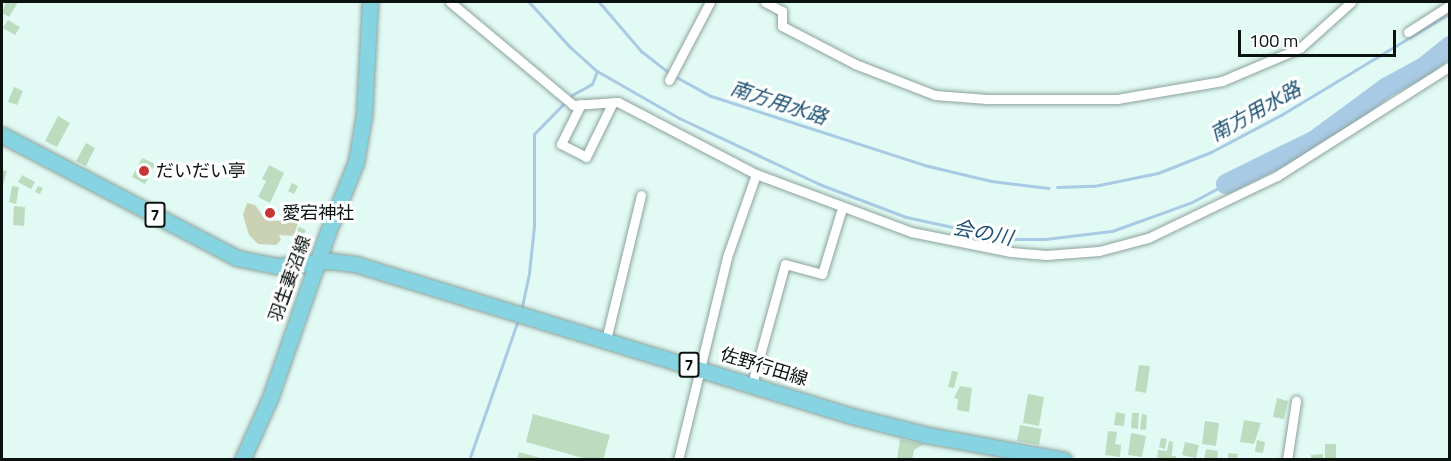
<!DOCTYPE html>
<meta charset="utf-8">
<style>
body{margin:0}
#map{position:relative;width:1451px;height:461px;overflow:hidden;background:#e2faf4;font-family:"Titillium Web","Noto Sans JP",sans-serif}
div>[style]{position:absolute}
.green>*{inset:0;background:#cad1b5}
.stream>*{height:3px;margin:-1.5px;padding:0 1.5px;transform-origin:1.5px;border-radius:1.5px;background:#a9cae4}
.river>*{height:20px;margin:-10px;padding:0 10px;transform-origin:10px;border-radius:10px;background:#a9cae4}
.building>*{inset:0;background:#bcdcc0}
.roads{filter:drop-shadow(0 0 2px #8ca29d) drop-shadow(0 0 2px #8ca29d)}
.street>*{height:9px;margin:-4.5px;padding:0 4.5px;transform-origin:4.5px;border-radius:4.5px;background:#fff}
.primary>*{height:15px;margin:-7.5px;padding:0 7.5px;transform-origin:7.5px;border-radius:7.5px;background:#86d4e1}
.dots>*{width:16px;height:16px;translate:-50% -50%;box-sizing:border-box;border:3px solid #fff;border-radius:50%}
span{translate:-50% -50%;white-space:nowrap;text-align:center;line-height:1.15;-webkit-text-stroke:6px #fff;paint-order:stroke}
.shield-label span{padding:2px 4px;background:#fff;border:2px solid;border-radius:4px;-webkit-text-stroke-width:0}
.shield-label{font-size:16px;color:#0b1311;font-weight:700}
.poi-label{font-size:18px;color:#0b1311}
.left{translate:0 -50%;text-align:left}
.street-label{font-size:18px;color:#0b1311}
.water-label{font-size:20px;color:#194f72;font-style:italic}
.frame{position:absolute;inset:0;border:3px solid #0b1311;pointer-events:none}
.scale{position:absolute;left:1238px;top:30px;width:158px;height:27px;box-sizing:border-box;border:3px solid #0b1311;border-top:0;padding-left:8px;font-size:18px;line-height:21px;white-space:nowrap;color:#0b1311;-webkit-text-stroke:4px #fff;paint-order:stroke}
</style>
<div id="map">
<div class="green">
<div style="clip-path:polygon(247px 203px,255px 205px,266px 220px,283px 221px,292px 215px,296px 216px,299px 219px,294px 236px,279px 235px,281px 240px,276px 245px,258px 244px,249px 235px,243px 215px)"></div>
</div>
<div class="stream">
<div style="left:529px;top:2px;width:61px;rotate:47.7deg"></div>
<div style="left:570px;top:47px;width:36px;rotate:42deg"></div>
<div style="left:597px;top:71px;width:95px;rotate:29.8deg"></div>
<div style="left:679px;top:118px;width:155px;rotate:25.2deg"></div>
<div style="left:819px;top:184px;width:93px;rotate:20.8deg"></div>
<div style="left:906px;top:217px;width:104px;rotate:12.2deg"></div>
<div style="left:1008px;top:239px;width:37px"></div>
<div style="left:1045px;top:239px;width:67px;rotate:-6.8deg"></div>
<div style="left:1112px;top:231px;width:85px;rotate:-19.9deg"></div>
<div style="left:1192px;top:202px;width:38px;rotate:-28deg"></div>
<div style="left:599px;top:2px;width:65px;rotate:49.4deg"></div>
<div style="left:641px;top:51px;width:34px;rotate:38deg"></div>
<div style="left:678px;top:78px;width:38px;rotate:29deg"></div>
<div style="left:711px;top:96px;width:224px;rotate:17.9deg"></div>
<div style="left:924px;top:165px;width:69px;rotate:13.4deg"></div>
<div style="left:991px;top:181px;width:58px;rotate:6.9deg"></div>
<div style="left:1057px;top:187px;width:37px;rotate:-2deg"></div>
<div style="left:1094px;top:186px;width:65px;rotate:-11.5deg"></div>
<div style="left:1158px;top:173px;width:57px;rotate:-21.6deg"></div>
<div style="left:1211px;top:152px;width:79px;rotate:-27.9deg"></div>
<div style="left:1281px;top:115px;width:197px;rotate:-31.1deg"></div>
<div style="left:521px;top:311px;width:39px;rotate:-78deg"></div>
<div style="left:529px;top:273px;width:47px;rotate:-83.9deg"></div>
<div style="left:534px;top:226px;width:92px;rotate:-90deg"></div>
<div style="left:534px;top:134px;width:54px;rotate:-45.7deg"></div>
<div style="left:572px;top:95px;width:23px;rotate:-29deg"></div>
<div style="left:592px;top:84px;width:14px;rotate:-69deg"></div>
<div style="left:469px;top:460px;width:148px;rotate:-70.7deg"></div>
</div>
<div class="river">
<div style="left:1226px;top:184px;width:99px;rotate:-26.3deg"></div>
<div style="left:1315px;top:140px;width:89px;rotate:-36.4deg"></div>
<div style="left:1387px;top:87px;width:42px;rotate:-28.4deg"></div>
<div style="left:1424px;top:67px;width:33px;rotate:-39deg"></div>
</div>
<div class="building">
<div style="clip-path:polygon(6px 2px,18px 2px,9px 17px,2px 13px)"></div>
<div style="clip-path:polygon(8px 20px,20px 27px,15px 35px,3px 28px)"></div>
<div style="clip-path:polygon(14px 87px,23px 91px,17px 105px,8px 102px)"></div>
<div style="clip-path:polygon(58px 116px,70px 123px,57px 147px,45px 141px)"></div>
<div style="clip-path:polygon(86px 143px,95px 148px,86px 166px,76px 161px)"></div>
<div style="clip-path:polygon(142px 158px,155px 164px,145px 184px,132px 177px)"></div>
<div style="clip-path:polygon(269px 165px,284px 173px,270px 203px,258px 197px,266px 181px,262px 179px)"></div>
<div style="clip-path:polygon(2px 170px,7px 171px,2px 188px)"></div>
<div style="clip-path:polygon(22px 175px,35px 182px,31px 189px,18px 182px)"></div>
<div style="clip-path:polygon(292px 183px,298px 186px,294px 194px,288px 191px)"></div>
<div style="clip-path:polygon(12px 186px,19px 187px,16px 204px,9px 202px)"></div>
<div style="clip-path:polygon(38px 186px,43px 188px,40px 194px,35px 192px)"></div>
<div style="clip-path:polygon(14px 206px,25px 207px,24px 226px,13px 225px)"></div>
<div style="clip-path:polygon(299px 227px,306px 230px,304px 234px,297px 231px)"></div>
<div style="clip-path:polygon(1139px 365px,1150px 366px,1146px 393px,1135px 391px)"></div>
<div style="clip-path:polygon(952px 371px,958px 372px,954px 388px,948px 387px)"></div>
<div style="clip-path:polygon(960px 386px,972px 388px,969px 412px,957px 410px,958px 399px,954px 398px)"></div>
<div style="clip-path:polygon(1028px 394px,1044px 397px,1039px 426px,1023px 423px)"></div>
<div style="clip-path:polygon(1277px 398px,1288px 401px,1284px 419px,1273px 417px)"></div>
<div style="clip-path:polygon(1116px 412px,1125px 414px,1124px 426px,1114px 425px)"></div>
<div style="clip-path:polygon(1132px 413px,1139px 413px,1138px 429px,1131px 428px)"></div>
<div style="clip-path:polygon(533px 414px,610px 435px,603px 460px,590px 460px,526px 442px)"></div>
<div style="clip-path:polygon(1142px 414px,1147px 415px,1146px 430px,1140px 429px)"></div>
<div style="clip-path:polygon(1244px 420px,1261px 423px,1254px 444px,1240px 442px)"></div>
<div style="clip-path:polygon(1205px 421px,1219px 423px,1216px 446px,1202px 444px)"></div>
<div style="clip-path:polygon(1020px 425px,1042px 429px,1039px 445px,1017px 441px)"></div>
<div style="clip-path:polygon(1108px 431px,1117px 432px,1115px 444px,1121px 445px,1120px 457px,1105px 455px)"></div>
<div style="clip-path:polygon(1131px 433px,1146px 436px,1142px 457px,1128px 455px)"></div>
<div style="clip-path:polygon(1161px 438px,1167px 439px,1165px 449px,1159px 447px)"></div>
<div style="clip-path:polygon(900px 439px,924px 444px,914px 450px,912px 460px,897px 460px)"></div>
<div style="clip-path:polygon(1257px 440px,1265px 442px,1263px 453px,1255px 452px)"></div>
<div style="clip-path:polygon(1169px 441px,1173px 442px,1172px 456px,1176px 456px,1175px 460px,1157px 460px,1158px 450px,1167px 451px)"></div>
<div style="clip-path:polygon(1185px 442px,1199px 445px,1196px 458px,1182px 455px)"></div>
<div style="clip-path:polygon(1325px 444px,1336px 444px,1336px 460px,1325px 460px)"></div>
<div style="clip-path:polygon(1206px 449px,1218px 451px,1217px 460px,1204px 460px)"></div>
<div style="clip-path:polygon(519px 452px,544px 459px,544px 460px,517px 460px)"></div>
<div style="clip-path:polygon(1228px 453px,1238px 454px,1237px 460px,1228px 460px)"></div>
<div style="clip-path:polygon(1323px 454px,1323px 460px,1311px 460px,1311px 455px)"></div>
</div>
<div class="roads">
<div class="street">
<div style="left:450px;top:2px;width:160px;rotate:39.9deg"></div>
<div style="left:573px;top:105px;width:45px;rotate:-3.8deg"></div>
<div style="left:618px;top:102px;width:156px;rotate:27.6deg"></div>
<div style="left:756px;top:174px;width:165px;rotate:20.5deg"></div>
<div style="left:911px;top:232px;width:102px;rotate:11.3deg"></div>
<div style="left:1011px;top:252px;width:35px;rotate:5deg"></div>
<div style="left:1046px;top:255px;width:53px;rotate:-4.3deg"></div>
<div style="left:1099px;top:251px;width:51px;rotate:-14.9deg"></div>
<div style="left:1148px;top:238px;width:143px;rotate:-25.7deg"></div>
<div style="left:1277px;top:176px;width:205px;rotate:-32.4deg"></div>
<div style="left:765px;top:2px;width:19px;rotate:28deg"></div>
<div style="left:782px;top:11px;width:15px;rotate:90deg"></div>
<div style="left:782px;top:26px;width:82px;rotate:27.5deg"></div>
<div style="left:855px;top:64px;width:86px;rotate:21.2deg"></div>
<div style="left:935px;top:95px;width:52px;rotate:4.4deg"></div>
<div style="left:987px;top:99px;width:130px"></div>
<div style="left:1117px;top:99px;width:107px;rotate:-9.7deg"></div>
<div style="left:1222px;top:81px;width:85px;rotate:-22.9deg"></div>
<div style="left:1300px;top:48px;width:69px;rotate:-42deg"></div>
<div style="left:1408px;top:32px;width:50px;rotate:-32.7deg"></div>
<div style="left:669px;top:80px;width:88px;rotate:-62.3deg"></div>
<div style="left:581px;top:104px;width:45px;rotate:116.6deg"></div>
<div style="left:561px;top:144px;width:28px;rotate:27deg"></div>
<div style="left:586px;top:157px;width:61px;rotate:-63.9deg"></div>
<div style="left:606px;top:340px;width:149px;rotate:-76.4deg"></div>
<div style="left:752px;top:384px;width:124px;rotate:-74.6deg"></div>
<div style="left:785px;top:264px;width:38px;rotate:15deg"></div>
<div style="left:822px;top:274px;width:69px;rotate:-73.1deg"></div>
<div style="left:678px;top:460px;width:209px;rotate:-76.4deg"></div>
<div style="left:727px;top:257px;width:88px;rotate:-70.7deg"></div>
<div style="left:1287px;top:460px;width:60px;rotate:-81.3deg"></div>
</div>
<div class="primary">
<div style="left:2px;top:135px;width:265px;rotate:27.6deg"></div>
<div style="left:237px;top:258px;width:41px;rotate:11.3deg"></div>
<div style="left:277px;top:266px;width:53px;rotate:-5.4deg"></div>
<div style="left:330px;top:261px;width:25px;rotate:7deg"></div>
<div style="left:355px;top:264px;width:520px;rotate:17.01deg"></div>
<div style="left:852px;top:416px;width:77px;rotate:14.2deg"></div>
<div style="left:927px;top:435px;width:139px;rotate:10.3deg"></div>
<div style="left:242px;top:460px;width:68px;rotate:-65.7deg"></div>
<div style="left:270px;top:398px;width:174px;rotate:-70.8deg"></div>
<div style="left:327px;top:234px;width:78px;rotate:-68.1deg"></div>
<div style="left:356px;top:162px;width:48px;rotate:-80.3deg"></div>
<div style="left:364px;top:115px;width:113px;rotate:-87deg"></div>
</div>
</div>
<div class="dots">
<div style="left:144px;top:171px;background:#c53636"></div>
<div style="left:270px;top:213px;background:#c53636"></div>
</div>
<div class="shield-label">
<span style="left:155px;top:215px">7</span>
<span style="left:689px;top:365px">7</span>
</div>
<div class="poi-label">
<span class="left" style="left:156px;top:171px">だいだい亭</span>
<span class="left" style="left:282px;top:213px">愛宕神社</span>
</div>
<div class="street-label">
<span style="left:290px;top:279px;rotate:-70deg">羽生妻沼線</span>
<span style="left:764px;top:367px;rotate:17deg">佐野行田線</span>
</div>
<div class="water-label">
<span style="left:779px;top:102px;rotate:18deg">南方用水路</span>
<span style="left:1255px;top:111px;rotate:-29deg">南方用水路</span>
<span style="left:983px;top:232px;rotate:11deg">会の川</span>
</div>
<div class="frame"></div>
<div class="scale">100 m</div>
</div>
